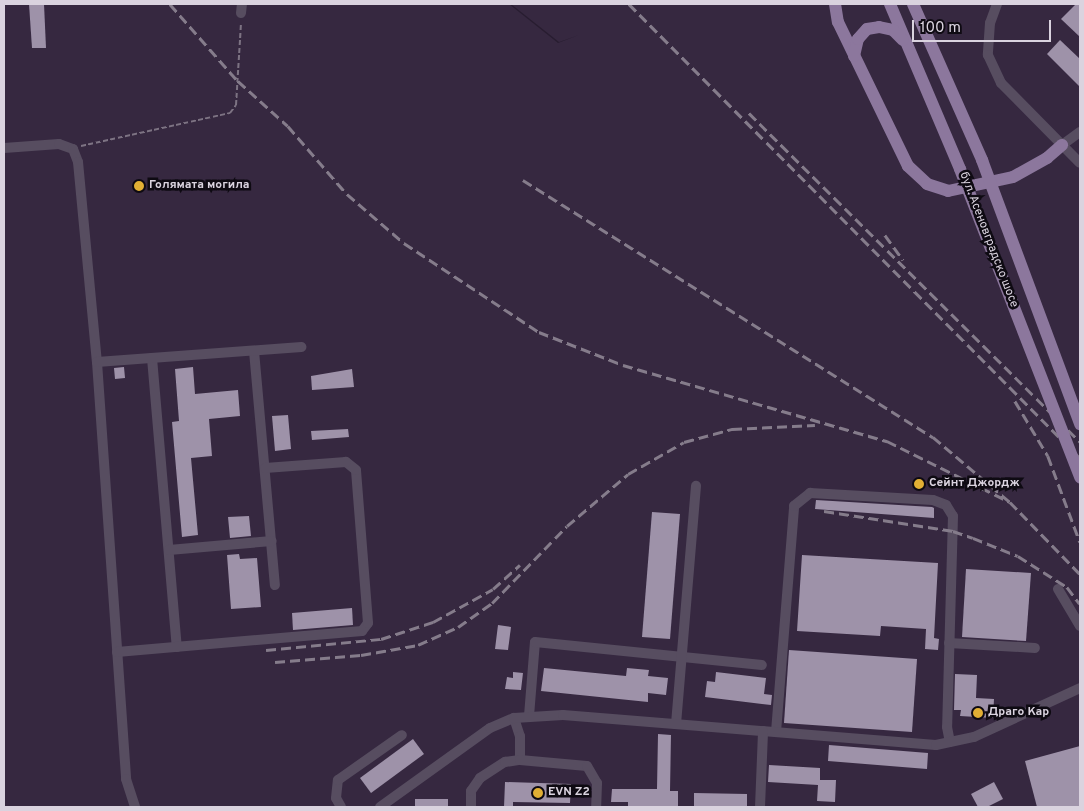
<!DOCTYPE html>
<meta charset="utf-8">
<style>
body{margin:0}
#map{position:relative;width:1084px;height:811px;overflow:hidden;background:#281d30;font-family:Overpass,sans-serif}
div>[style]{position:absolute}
.built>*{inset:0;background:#362840}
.building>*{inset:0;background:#9e92a9}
.path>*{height:2px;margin-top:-1px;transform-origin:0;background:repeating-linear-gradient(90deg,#7d7383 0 5px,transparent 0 7.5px)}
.minor>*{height:10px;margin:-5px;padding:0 5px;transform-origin:5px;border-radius:5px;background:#574d60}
.major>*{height:12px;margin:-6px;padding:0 6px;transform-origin:6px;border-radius:6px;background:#8c779d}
.rail>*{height:2.5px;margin-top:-1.25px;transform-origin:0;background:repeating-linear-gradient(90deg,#857c8b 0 10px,transparent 0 15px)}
.major-bridge>*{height:12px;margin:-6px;padding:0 6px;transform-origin:6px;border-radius:6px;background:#8c779d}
.dots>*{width:14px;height:14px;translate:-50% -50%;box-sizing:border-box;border:2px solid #0e0a12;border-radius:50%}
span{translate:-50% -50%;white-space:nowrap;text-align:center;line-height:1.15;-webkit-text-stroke:5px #0e0a12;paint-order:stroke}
.poi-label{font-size:12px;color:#dad3df;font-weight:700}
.left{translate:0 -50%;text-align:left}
.street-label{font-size:12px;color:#dad3df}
.frame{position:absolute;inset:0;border:5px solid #dad3df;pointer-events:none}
.scale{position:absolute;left:912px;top:20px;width:139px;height:22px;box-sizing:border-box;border:2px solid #dad3df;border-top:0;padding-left:6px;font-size:15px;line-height:18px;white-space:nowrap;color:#dad3df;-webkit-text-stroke:4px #0e0a12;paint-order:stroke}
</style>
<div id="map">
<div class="built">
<div style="clip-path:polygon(4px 4px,509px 4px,558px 43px,579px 35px,559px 42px,511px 4px,1080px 4px,1080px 807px,4px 807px)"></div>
</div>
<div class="building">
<div style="clip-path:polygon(29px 4px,44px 4px,46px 48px,32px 48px)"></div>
<div style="clip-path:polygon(1076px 4px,1080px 4px,1080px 37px,1061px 19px)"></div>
<div style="clip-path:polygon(1060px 40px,1080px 59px,1080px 87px,1047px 54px)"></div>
<div style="clip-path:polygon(124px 367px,125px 378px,115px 379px,114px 368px)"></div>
<div style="clip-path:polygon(193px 367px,195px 394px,238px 390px,240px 416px,209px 419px,212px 456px,191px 458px,198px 535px,182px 537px,172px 422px,179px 421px,175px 369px)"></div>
<div style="clip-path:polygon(352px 369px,354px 387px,312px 390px,311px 376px)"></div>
<div style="clip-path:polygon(288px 415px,291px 449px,275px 451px,272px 416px)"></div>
<div style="clip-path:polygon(348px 429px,349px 437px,312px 440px,311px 431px)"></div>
<div style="clip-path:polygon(816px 500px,932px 507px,934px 508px,934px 518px,815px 509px)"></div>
<div style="clip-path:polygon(652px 512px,680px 514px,670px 639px,642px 637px)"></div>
<div style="clip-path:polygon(249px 516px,251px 536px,230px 538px,228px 517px)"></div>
<div style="clip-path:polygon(239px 554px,240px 559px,257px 558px,261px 607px,231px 609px,227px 555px)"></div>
<div style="clip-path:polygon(802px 555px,938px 563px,934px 638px,939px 639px,938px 650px,925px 649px,926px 629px,881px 626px,880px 636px,797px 631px)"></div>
<div style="clip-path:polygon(966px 569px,1031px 573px,1026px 641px,962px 637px)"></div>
<div style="clip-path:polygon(352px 608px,353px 625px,293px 630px,292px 613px)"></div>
<div style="clip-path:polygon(498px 625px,511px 627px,508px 650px,495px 649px)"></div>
<div style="clip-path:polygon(789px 650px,917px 659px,912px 732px,784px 723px)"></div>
<div style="clip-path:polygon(544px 668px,626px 676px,627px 668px,649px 670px,648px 676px,668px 678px,666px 695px,648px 693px,648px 702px,541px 691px)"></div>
<div style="clip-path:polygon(513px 672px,523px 673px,521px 690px,505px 689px,507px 677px,513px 678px)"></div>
<div style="clip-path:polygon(716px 672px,766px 678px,764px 694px,772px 695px,771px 705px,705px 697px,707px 681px,715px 682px)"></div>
<div style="clip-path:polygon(955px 674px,977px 675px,976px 698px,994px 699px,993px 718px,960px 716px,961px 710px,954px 710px)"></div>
<div style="clip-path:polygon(658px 734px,671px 735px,670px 791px,678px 791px,678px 807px,628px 807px,628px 802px,611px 802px,612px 789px,657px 789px)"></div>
<div style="clip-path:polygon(413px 739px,424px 754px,371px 793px,360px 778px)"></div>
<div style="clip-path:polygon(829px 745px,928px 753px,927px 769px,828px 761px)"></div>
<div style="clip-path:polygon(1080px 746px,1080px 807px,1037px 807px,1025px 761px)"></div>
<div style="clip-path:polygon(769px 765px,820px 768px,820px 780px,836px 780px,835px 802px,817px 801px,818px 785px,768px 782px)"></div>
<div style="clip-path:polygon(505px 782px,571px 784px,570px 803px,513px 802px,513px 807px,504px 807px)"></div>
<div style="clip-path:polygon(994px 782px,1003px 799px,987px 807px,978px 807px,971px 794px)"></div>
<div style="clip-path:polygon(694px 793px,747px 794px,747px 807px,694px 807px)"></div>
<div style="clip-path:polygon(415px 799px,448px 799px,448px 807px,415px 807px)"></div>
</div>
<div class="path">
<div style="left:81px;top:146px;width:153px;rotate:-12.5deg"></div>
<div style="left:230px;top:113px;width:10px;rotate:-53deg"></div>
<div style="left:236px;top:105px;width:82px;rotate:-86.5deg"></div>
</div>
<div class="minor">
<div style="left:997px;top:4px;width:20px;rotate:110deg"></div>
<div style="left:990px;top:23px;width:32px;rotate:94deg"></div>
<div style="left:988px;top:55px;width:31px;rotate:65deg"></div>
<div style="left:1001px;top:83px;width:112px;rotate:45.4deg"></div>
<div style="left:241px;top:13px;width:9px;rotate:-84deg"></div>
<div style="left:1062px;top:145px;width:22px;rotate:-36deg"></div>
<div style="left:4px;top:148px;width:55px;rotate:-4.2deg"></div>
<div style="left:59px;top:144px;width:15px;rotate:20deg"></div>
<div style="left:73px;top:149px;width:14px;rotate:69deg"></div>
<div style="left:78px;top:162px;width:201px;rotate:84.6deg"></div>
<div style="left:97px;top:362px;width:418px;rotate:86deg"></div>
<div style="left:126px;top:779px;width:29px;rotate:72deg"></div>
<div style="left:254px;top:351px;width:235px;rotate:84.9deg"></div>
<div style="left:152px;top:358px;width:290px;rotate:85.1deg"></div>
<div style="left:97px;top:362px;width:205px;rotate:-4.2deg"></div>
<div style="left:169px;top:550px;width:103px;rotate:-5deg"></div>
<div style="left:1058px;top:589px;width:43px;rotate:59.3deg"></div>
<div style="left:949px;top:643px;width:86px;rotate:3.3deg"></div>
<div style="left:117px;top:652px;width:246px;rotate:-4.9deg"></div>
<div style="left:362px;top:631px;width:10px;rotate:-53deg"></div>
<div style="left:368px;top:623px;width:153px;rotate:-94.5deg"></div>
<div style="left:356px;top:470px;width:13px;rotate:-141deg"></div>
<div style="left:346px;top:462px;width:81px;rotate:175.8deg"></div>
<div style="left:529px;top:716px;width:74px;rotate:-85.4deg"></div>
<div style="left:535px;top:642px;width:228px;rotate:5.8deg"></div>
<div style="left:514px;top:718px;width:19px;rotate:72deg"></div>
<div style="left:520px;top:736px;width:24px;rotate:90deg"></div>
<div style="left:676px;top:724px;width:239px;rotate:-85.2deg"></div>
<div style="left:776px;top:732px;width:227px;rotate:-85.4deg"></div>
<div style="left:794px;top:506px;width:21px;rotate:-39deg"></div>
<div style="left:810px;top:493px;width:123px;rotate:3.3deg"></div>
<div style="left:933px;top:500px;width:14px;rotate:21deg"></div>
<div style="left:946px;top:505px;width:13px;rotate:58deg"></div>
<div style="left:953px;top:516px;width:211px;rotate:91.6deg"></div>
<div style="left:947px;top:727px;width:15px;rotate:79deg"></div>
<div style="left:341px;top:807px;width:10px;rotate:-119deg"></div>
<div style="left:336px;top:798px;width:18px;rotate:-84deg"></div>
<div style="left:338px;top:780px;width:78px;rotate:-35.1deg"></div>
<div style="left:380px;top:807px;width:135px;rotate:-35.7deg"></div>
<div style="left:490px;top:728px;width:26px;rotate:-23deg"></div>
<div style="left:514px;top:718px;width:49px;rotate:-3.5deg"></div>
<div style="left:563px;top:715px;width:374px;rotate:4.6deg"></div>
<div style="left:936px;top:745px;width:39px;rotate:-12deg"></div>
<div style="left:974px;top:737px;width:117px;rotate:-24.8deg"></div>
<div style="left:471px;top:807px;width:16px;rotate:-90deg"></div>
<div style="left:471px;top:791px;width:16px;rotate:-55deg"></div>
<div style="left:480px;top:778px;width:30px;rotate:-33deg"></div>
<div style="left:505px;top:762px;width:15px;rotate:-8deg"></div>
<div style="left:520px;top:760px;width:67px;rotate:5.1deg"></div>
<div style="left:587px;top:766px;width:20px;rotate:60deg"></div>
<div style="left:597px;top:783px;width:24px;rotate:92deg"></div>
<div style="left:760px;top:807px;width:76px;rotate:-87.7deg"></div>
</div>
<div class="major">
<div style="left:835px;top:4px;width:18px;rotate:81deg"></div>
<div style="left:838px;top:22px;width:160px;rotate:64.1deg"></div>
<div style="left:908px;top:166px;width:26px;rotate:43deg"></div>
<div style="left:927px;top:184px;width:22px;rotate:18deg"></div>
<div style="left:948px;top:191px;width:66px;rotate:-12.2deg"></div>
<div style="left:1013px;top:177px;width:39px;rotate:-29deg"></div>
<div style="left:1047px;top:158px;width:20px;rotate:-41deg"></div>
<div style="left:890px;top:4px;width:179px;rotate:67deg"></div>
<div style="left:913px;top:4px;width:171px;rotate:66.1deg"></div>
<div style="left:854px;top:56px;width:17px;rotate:-77deg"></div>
<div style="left:858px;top:39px;width:13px;rotate:-48deg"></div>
<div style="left:867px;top:29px;width:12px;rotate:-9deg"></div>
<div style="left:879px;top:27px;width:14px;rotate:12deg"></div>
<div style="left:893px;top:30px;width:14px;rotate:45deg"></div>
</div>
<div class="rail">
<div style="left:170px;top:4px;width:103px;rotate:48.6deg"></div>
<div style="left:238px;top:81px;width:67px;rotate:42deg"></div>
<div style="left:288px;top:126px;width:90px;rotate:49.1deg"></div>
<div style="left:347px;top:194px;width:75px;rotate:40.7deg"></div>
<div style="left:404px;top:243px;width:162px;rotate:33.4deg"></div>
<div style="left:539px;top:332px;width:90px;rotate:21.4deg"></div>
<div style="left:623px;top:365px;width:275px;rotate:16.1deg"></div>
<div style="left:887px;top:441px;width:137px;rotate:26.4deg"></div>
<div style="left:629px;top:4px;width:640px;rotate:45.19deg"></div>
<div style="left:749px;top:113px;width:467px;rotate:44.8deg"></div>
<div style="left:523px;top:180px;width:484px;rotate:32.1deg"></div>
<div style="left:933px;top:437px;width:101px;rotate:40.2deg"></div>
<div style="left:1010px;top:502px;width:100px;rotate:45.8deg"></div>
<div style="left:885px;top:235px;width:31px;rotate:54deg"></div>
<div style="left:1015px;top:401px;width:64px;rotate:59deg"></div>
<div style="left:1048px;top:456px;width:92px;rotate:69.6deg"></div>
<div style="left:824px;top:511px;width:131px;rotate:8.8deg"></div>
<div style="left:953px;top:531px;width:21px;rotate:19deg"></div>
<div style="left:973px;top:538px;width:48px;rotate:21.8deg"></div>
<div style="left:1018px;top:556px;width:58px;rotate:32.3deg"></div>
<div style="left:1067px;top:587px;width:21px;rotate:53deg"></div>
<div style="left:266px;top:650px;width:116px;rotate:-5.5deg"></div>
<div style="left:381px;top:639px;width:55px;rotate:-18.1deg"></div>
<div style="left:433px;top:622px;width:68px;rotate:-28.8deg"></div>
<div style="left:493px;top:589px;width:36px;rotate:-42deg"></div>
<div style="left:275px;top:662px;width:86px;rotate:-4.7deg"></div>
<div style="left:361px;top:655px;width:58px;rotate:-10deg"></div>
<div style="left:418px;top:645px;width:44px;rotate:-24.2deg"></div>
<div style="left:458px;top:627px;width:42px;rotate:-35.2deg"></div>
<div style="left:492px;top:603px;width:107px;rotate:-45.8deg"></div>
<div style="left:567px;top:526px;width:80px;rotate:-40.4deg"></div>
<div style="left:628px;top:474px;width:64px;rotate:-29.7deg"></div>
<div style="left:684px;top:442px;width:50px;rotate:-15.2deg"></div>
<div style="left:732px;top:429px;width:83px;rotate:-2.8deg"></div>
</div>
<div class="major-bridge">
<div style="left:982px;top:160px;width:282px;rotate:69.6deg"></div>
<div style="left:960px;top:169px;width:331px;rotate:68.7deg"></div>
</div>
<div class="dots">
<div style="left:139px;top:186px;background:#e1af34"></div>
<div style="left:919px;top:484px;background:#e1af34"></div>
<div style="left:978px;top:713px;background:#e1af34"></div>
<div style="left:538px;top:793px;background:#e1af34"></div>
</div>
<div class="poi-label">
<span class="left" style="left:149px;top:186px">Голямата могила</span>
<span class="left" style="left:929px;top:484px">Сейнт Джордж</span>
<span class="left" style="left:988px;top:713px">Драго Кар</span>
<span class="left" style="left:548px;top:793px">EVN Z2</span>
</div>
<div class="street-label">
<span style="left:988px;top:240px;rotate:69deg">бул. Асеновградско шосе</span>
</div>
<div class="frame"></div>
<div class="scale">100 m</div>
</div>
